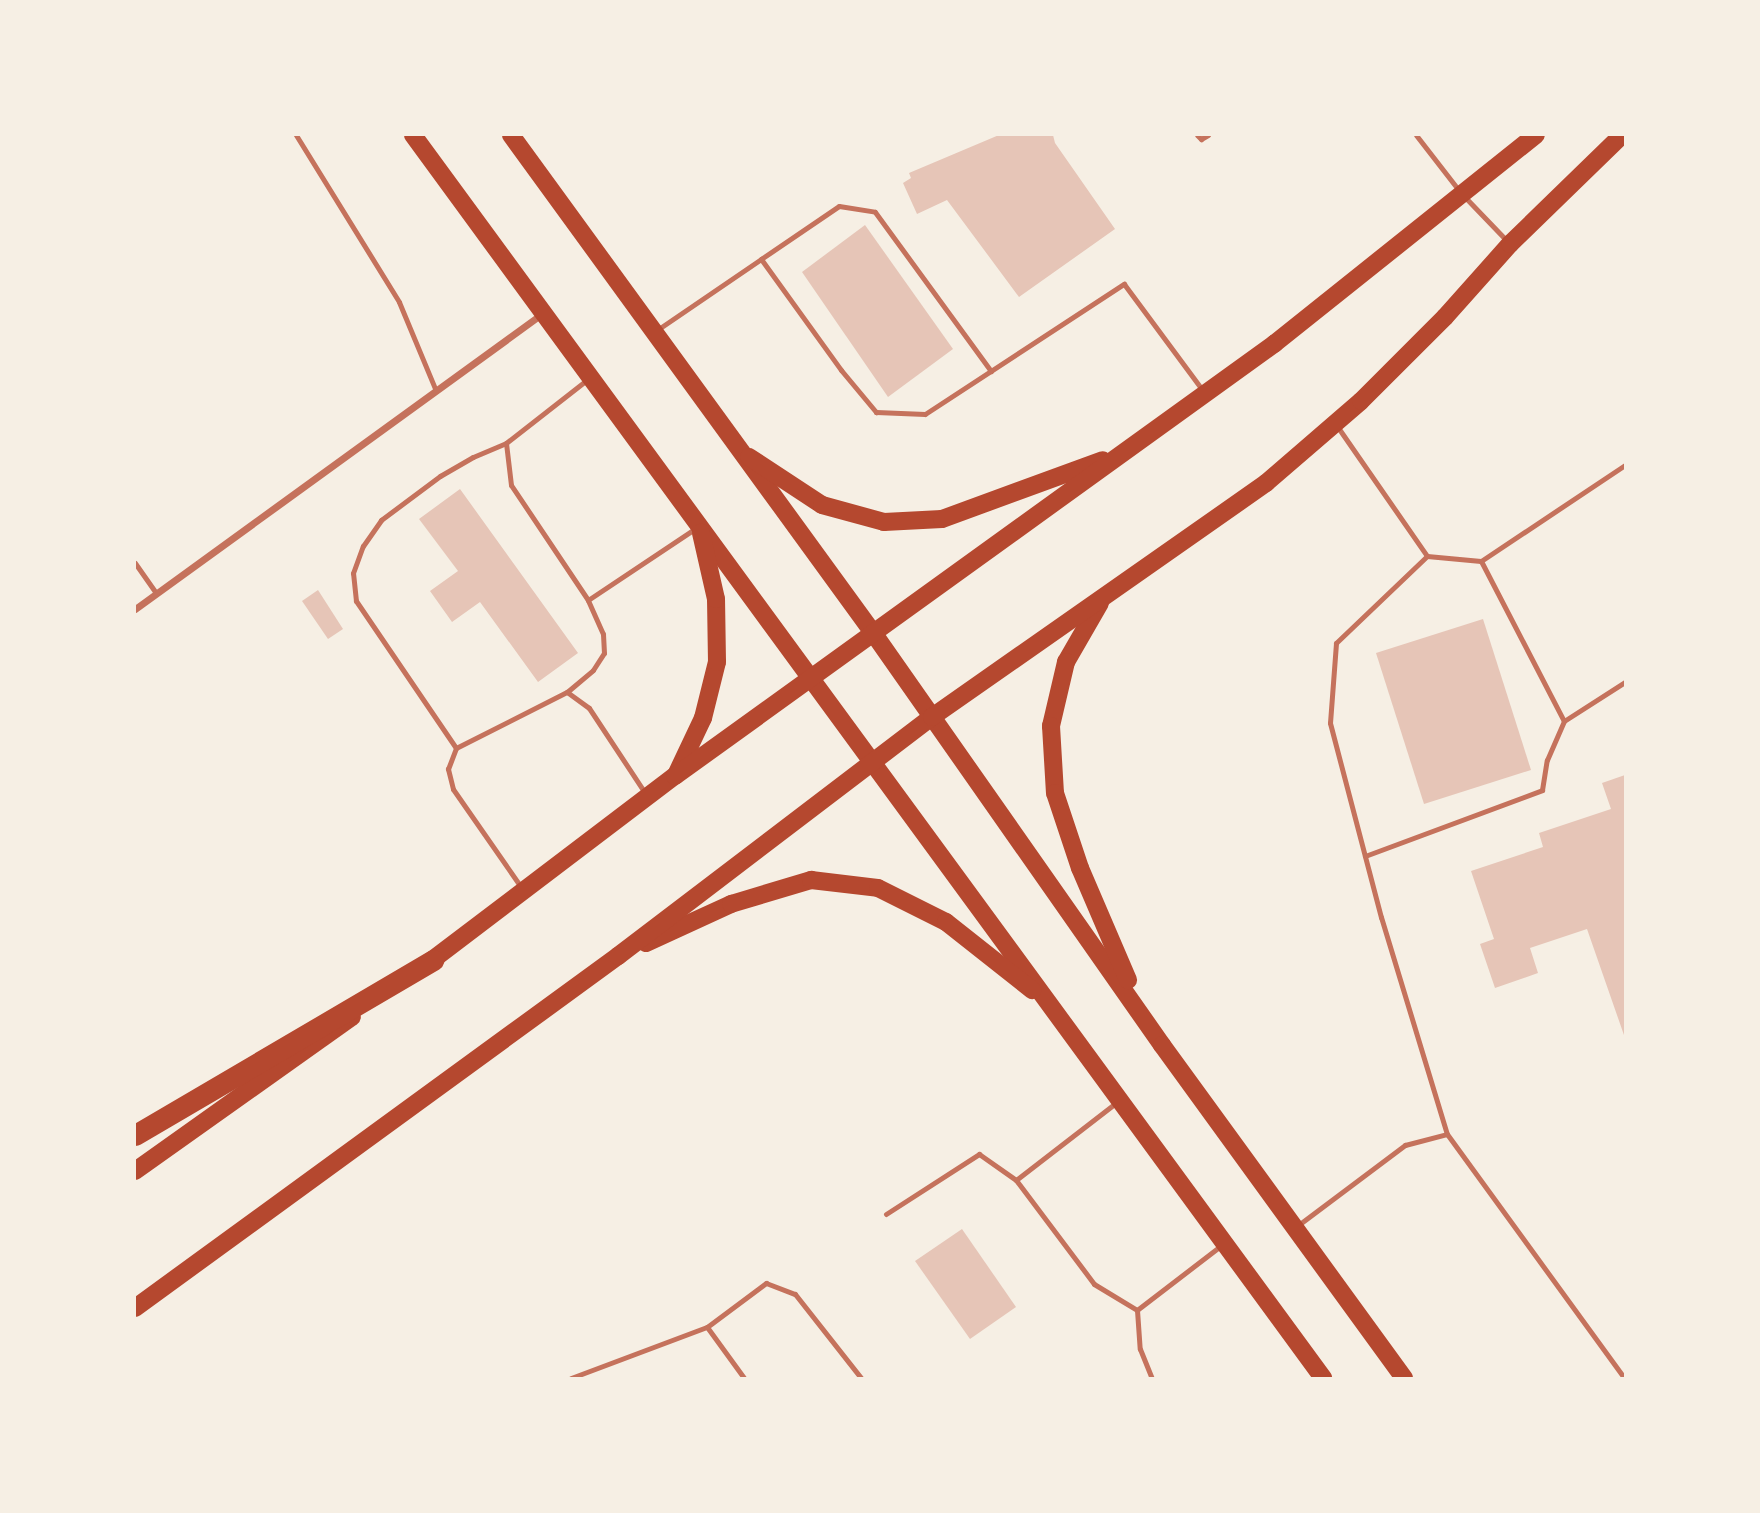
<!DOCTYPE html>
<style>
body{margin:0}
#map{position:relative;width:1760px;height:1513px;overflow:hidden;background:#f6efe4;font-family:Commissioner,sans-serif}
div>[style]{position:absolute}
.building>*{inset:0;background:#e6c5b7}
.service>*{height:5px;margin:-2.5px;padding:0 2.5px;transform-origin:2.5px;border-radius:2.5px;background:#c5725c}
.minor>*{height:7px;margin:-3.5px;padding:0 3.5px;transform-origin:3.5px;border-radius:3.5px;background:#c5725c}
.primary>*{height:18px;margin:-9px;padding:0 9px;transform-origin:9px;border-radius:9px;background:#b5482f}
.motorway>*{height:21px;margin:-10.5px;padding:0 10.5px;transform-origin:10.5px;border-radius:10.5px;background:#b5482f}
span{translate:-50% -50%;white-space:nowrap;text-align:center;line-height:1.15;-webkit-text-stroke:6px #f6efe4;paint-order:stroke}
.frame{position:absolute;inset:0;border:136px solid #f6efe4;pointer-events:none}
</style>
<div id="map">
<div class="building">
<div style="clip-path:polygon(999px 135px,1053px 135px,1055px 143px,1115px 229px,1019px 297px,947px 200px,917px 214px,903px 183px,911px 178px,909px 173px)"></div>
<div style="clip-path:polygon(865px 225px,953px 349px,888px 397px,802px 272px)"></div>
<div style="clip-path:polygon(460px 489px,578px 653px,538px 682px,480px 602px,452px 622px,430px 591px,458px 571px,419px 519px)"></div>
<div style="clip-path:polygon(318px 590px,343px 629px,328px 639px,302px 601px)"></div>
<div style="clip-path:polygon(1483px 619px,1531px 770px,1424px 804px,1376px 653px)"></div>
<div style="clip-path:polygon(1625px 775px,1625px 1038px,1587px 929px,1530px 948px,1538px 973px,1495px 988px,1480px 944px,1494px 939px,1471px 871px,1543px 847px,1539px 833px,1611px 809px,1602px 783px)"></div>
<div style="clip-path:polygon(962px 1229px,1016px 1307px,970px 1339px,915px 1261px)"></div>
</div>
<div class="service">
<div style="left:296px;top:135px;width:196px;rotate:58.3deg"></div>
<div style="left:399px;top:302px;width:96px;rotate:67.4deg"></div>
<div style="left:1197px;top:135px;width:6px;rotate:45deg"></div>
<div style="left:1201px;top:139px;width:8px;rotate:-30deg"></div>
<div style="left:1416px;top:135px;width:73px;rotate:52.2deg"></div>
<div style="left:1461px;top:193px;width:68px;rotate:46.2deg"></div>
<div style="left:761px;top:259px;width:94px;rotate:-34.2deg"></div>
<div style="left:839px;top:206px;width:36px;rotate:9deg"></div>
<div style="left:875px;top:212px;width:197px;rotate:53.9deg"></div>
<div style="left:657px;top:330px;width:126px;rotate:-34.3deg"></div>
<div style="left:761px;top:259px;width:137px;rotate:54.2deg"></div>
<div style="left:841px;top:370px;width:55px;rotate:50.2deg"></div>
<div style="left:876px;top:412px;width:49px;rotate:2.3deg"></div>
<div style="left:925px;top:414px;width:238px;rotate:-33.2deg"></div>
<div style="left:1124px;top:284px;width:134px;rotate:53.5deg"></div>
<div style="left:1337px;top:426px;width:158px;rotate:55.3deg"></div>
<div style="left:1427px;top:556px;width:126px;rotate:136.3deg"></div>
<div style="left:1336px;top:643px;width:80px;rotate:94.3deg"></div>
<div style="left:1330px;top:723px;width:201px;rotate:75.3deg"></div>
<div style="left:1381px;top:917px;width:227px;rotate:73.1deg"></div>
<div style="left:1427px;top:556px;width:54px;rotate:5.3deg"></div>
<div style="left:1481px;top:561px;width:173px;rotate:-33.7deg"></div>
<div style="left:1481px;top:561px;width:180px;rotate:62.6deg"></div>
<div style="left:135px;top:563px;width:37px;rotate:55deg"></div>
<div style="left:588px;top:600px;width:130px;rotate:-33.7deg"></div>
<div style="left:567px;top:692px;width:34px;rotate:-40deg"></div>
<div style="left:593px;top:670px;width:20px;rotate:-57deg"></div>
<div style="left:604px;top:653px;width:19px;rotate:-93deg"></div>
<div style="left:603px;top:634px;width:37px;rotate:-114deg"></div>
<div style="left:588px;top:600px;width:138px;rotate:-123.8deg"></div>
<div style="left:511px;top:485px;width:42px;rotate:-96.8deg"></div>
<div style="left:506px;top:443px;width:104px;rotate:-38deg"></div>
<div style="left:456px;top:748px;width:178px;rotate:-124.2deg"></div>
<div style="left:356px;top:601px;width:28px;rotate:-96deg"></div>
<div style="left:353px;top:573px;width:29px;rotate:-70deg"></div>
<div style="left:363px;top:546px;width:32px;rotate:-55deg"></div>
<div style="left:381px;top:520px;width:74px;rotate:-36.7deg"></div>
<div style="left:440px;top:476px;width:38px;rotate:-30deg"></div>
<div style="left:473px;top:457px;width:36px;rotate:-23deg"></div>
<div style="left:1365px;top:856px;width:189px;rotate:-20.4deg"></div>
<div style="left:1542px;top:790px;width:30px;rotate:-81deg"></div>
<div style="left:1547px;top:760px;width:43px;rotate:-66.4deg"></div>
<div style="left:1564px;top:721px;width:72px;rotate:-32.6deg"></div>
<div style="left:521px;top:887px;width:119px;rotate:-124.8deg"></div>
<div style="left:453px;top:789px;width:21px;rotate:-104deg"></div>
<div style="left:448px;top:769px;width:22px;rotate:-69deg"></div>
<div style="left:456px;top:748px;width:124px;rotate:-26.8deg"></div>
<div style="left:567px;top:692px;width:27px;rotate:36deg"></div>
<div style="left:589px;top:708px;width:102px;rotate:56.6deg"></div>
<div style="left:1016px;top:1180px;width:128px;rotate:-37.7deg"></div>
<div style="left:886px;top:1214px;width:111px;rotate:-32.8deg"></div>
<div style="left:979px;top:1154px;width:45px;rotate:35.1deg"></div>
<div style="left:1016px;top:1180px;width:130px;rotate:53.1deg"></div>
<div style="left:1094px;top:1284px;width:50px;rotate:31.2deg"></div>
<div style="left:1297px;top:1226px;width:135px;rotate:-36.9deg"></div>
<div style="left:1405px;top:1145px;width:43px;rotate:-14.7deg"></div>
<div style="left:1447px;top:1134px;width:301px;rotate:54deg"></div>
<div style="left:1137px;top:1310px;width:108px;rotate:-37.5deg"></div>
<div style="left:1137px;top:1310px;width:39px;rotate:86deg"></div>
<div style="left:1140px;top:1349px;width:31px;rotate:68deg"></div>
<div style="left:707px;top:1327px;width:63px;rotate:54deg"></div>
<div style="left:571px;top:1378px;width:145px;rotate:-20.6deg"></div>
<div style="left:707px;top:1327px;width:74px;rotate:-36.7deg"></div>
<div style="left:766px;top:1283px;width:31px;rotate:21deg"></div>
<div style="left:795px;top:1294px;width:107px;rotate:51.8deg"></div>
</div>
<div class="minor">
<div style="left:135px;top:609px;width:504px;rotate:-35.96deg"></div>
</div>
<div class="primary">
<div style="left:413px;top:135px;width:1541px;rotate:53.79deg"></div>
<div style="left:511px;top:135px;width:617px;rotate:53.97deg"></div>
<div style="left:874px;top:634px;width:502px;rotate:54.98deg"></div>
<div style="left:1162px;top:1045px;width:412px;rotate:54deg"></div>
<div style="left:749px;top:457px;width:87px;rotate:33.3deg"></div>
<div style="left:822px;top:505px;width:64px;rotate:15.3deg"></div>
<div style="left:884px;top:522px;width:58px;rotate:-3deg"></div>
<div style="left:942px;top:519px;width:171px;rotate:-20.1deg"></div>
<div style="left:1100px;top:603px;width:68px;rotate:120deg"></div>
<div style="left:1066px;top:662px;width:66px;rotate:103.2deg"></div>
<div style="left:1051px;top:726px;width:67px;rotate:86.6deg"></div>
<div style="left:1055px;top:793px;width:79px;rotate:71.6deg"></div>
<div style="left:1080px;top:868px;width:122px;rotate:66.8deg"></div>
<div style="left:676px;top:775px;width:63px;rotate:-64.7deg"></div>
<div style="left:703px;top:718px;width:58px;rotate:-76deg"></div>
<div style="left:717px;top:662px;width:63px;rotate:-90.9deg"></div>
<div style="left:716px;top:599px;width:68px;rotate:-102.8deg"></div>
<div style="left:646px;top:943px;width:94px;rotate:-24.6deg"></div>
<div style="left:731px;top:904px;width:84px;rotate:-16.7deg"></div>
<div style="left:811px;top:880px;width:67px;rotate:6.8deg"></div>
<div style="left:878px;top:888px;width:76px;rotate:26.6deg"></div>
<div style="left:946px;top:922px;width:110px;rotate:38.3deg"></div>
<div style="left:423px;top:967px;width:316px;rotate:-37.2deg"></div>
<div style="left:675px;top:776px;width:739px;rotate:-35.8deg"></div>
<div style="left:1274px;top:344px;width:335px;rotate:-38.6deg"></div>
<div style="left:135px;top:1171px;width:266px;rotate:-35.4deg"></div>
<div style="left:135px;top:1308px;width:598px;rotate:-36.08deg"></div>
<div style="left:618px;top:956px;width:395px;rotate:-37.3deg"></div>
<div style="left:932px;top:717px;width:408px;rotate:-35deg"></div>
<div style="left:1266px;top:483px;width:125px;rotate:-40.8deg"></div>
<div style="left:1361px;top:401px;width:119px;rotate:-45deg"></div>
<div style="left:1445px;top:317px;width:98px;rotate:-48.3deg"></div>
<div style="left:1510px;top:244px;width:156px;rotate:-44.2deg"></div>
</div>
<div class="motorway">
<div style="left:135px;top:1135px;width:346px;rotate:-30.4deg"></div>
</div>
<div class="frame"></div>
</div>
